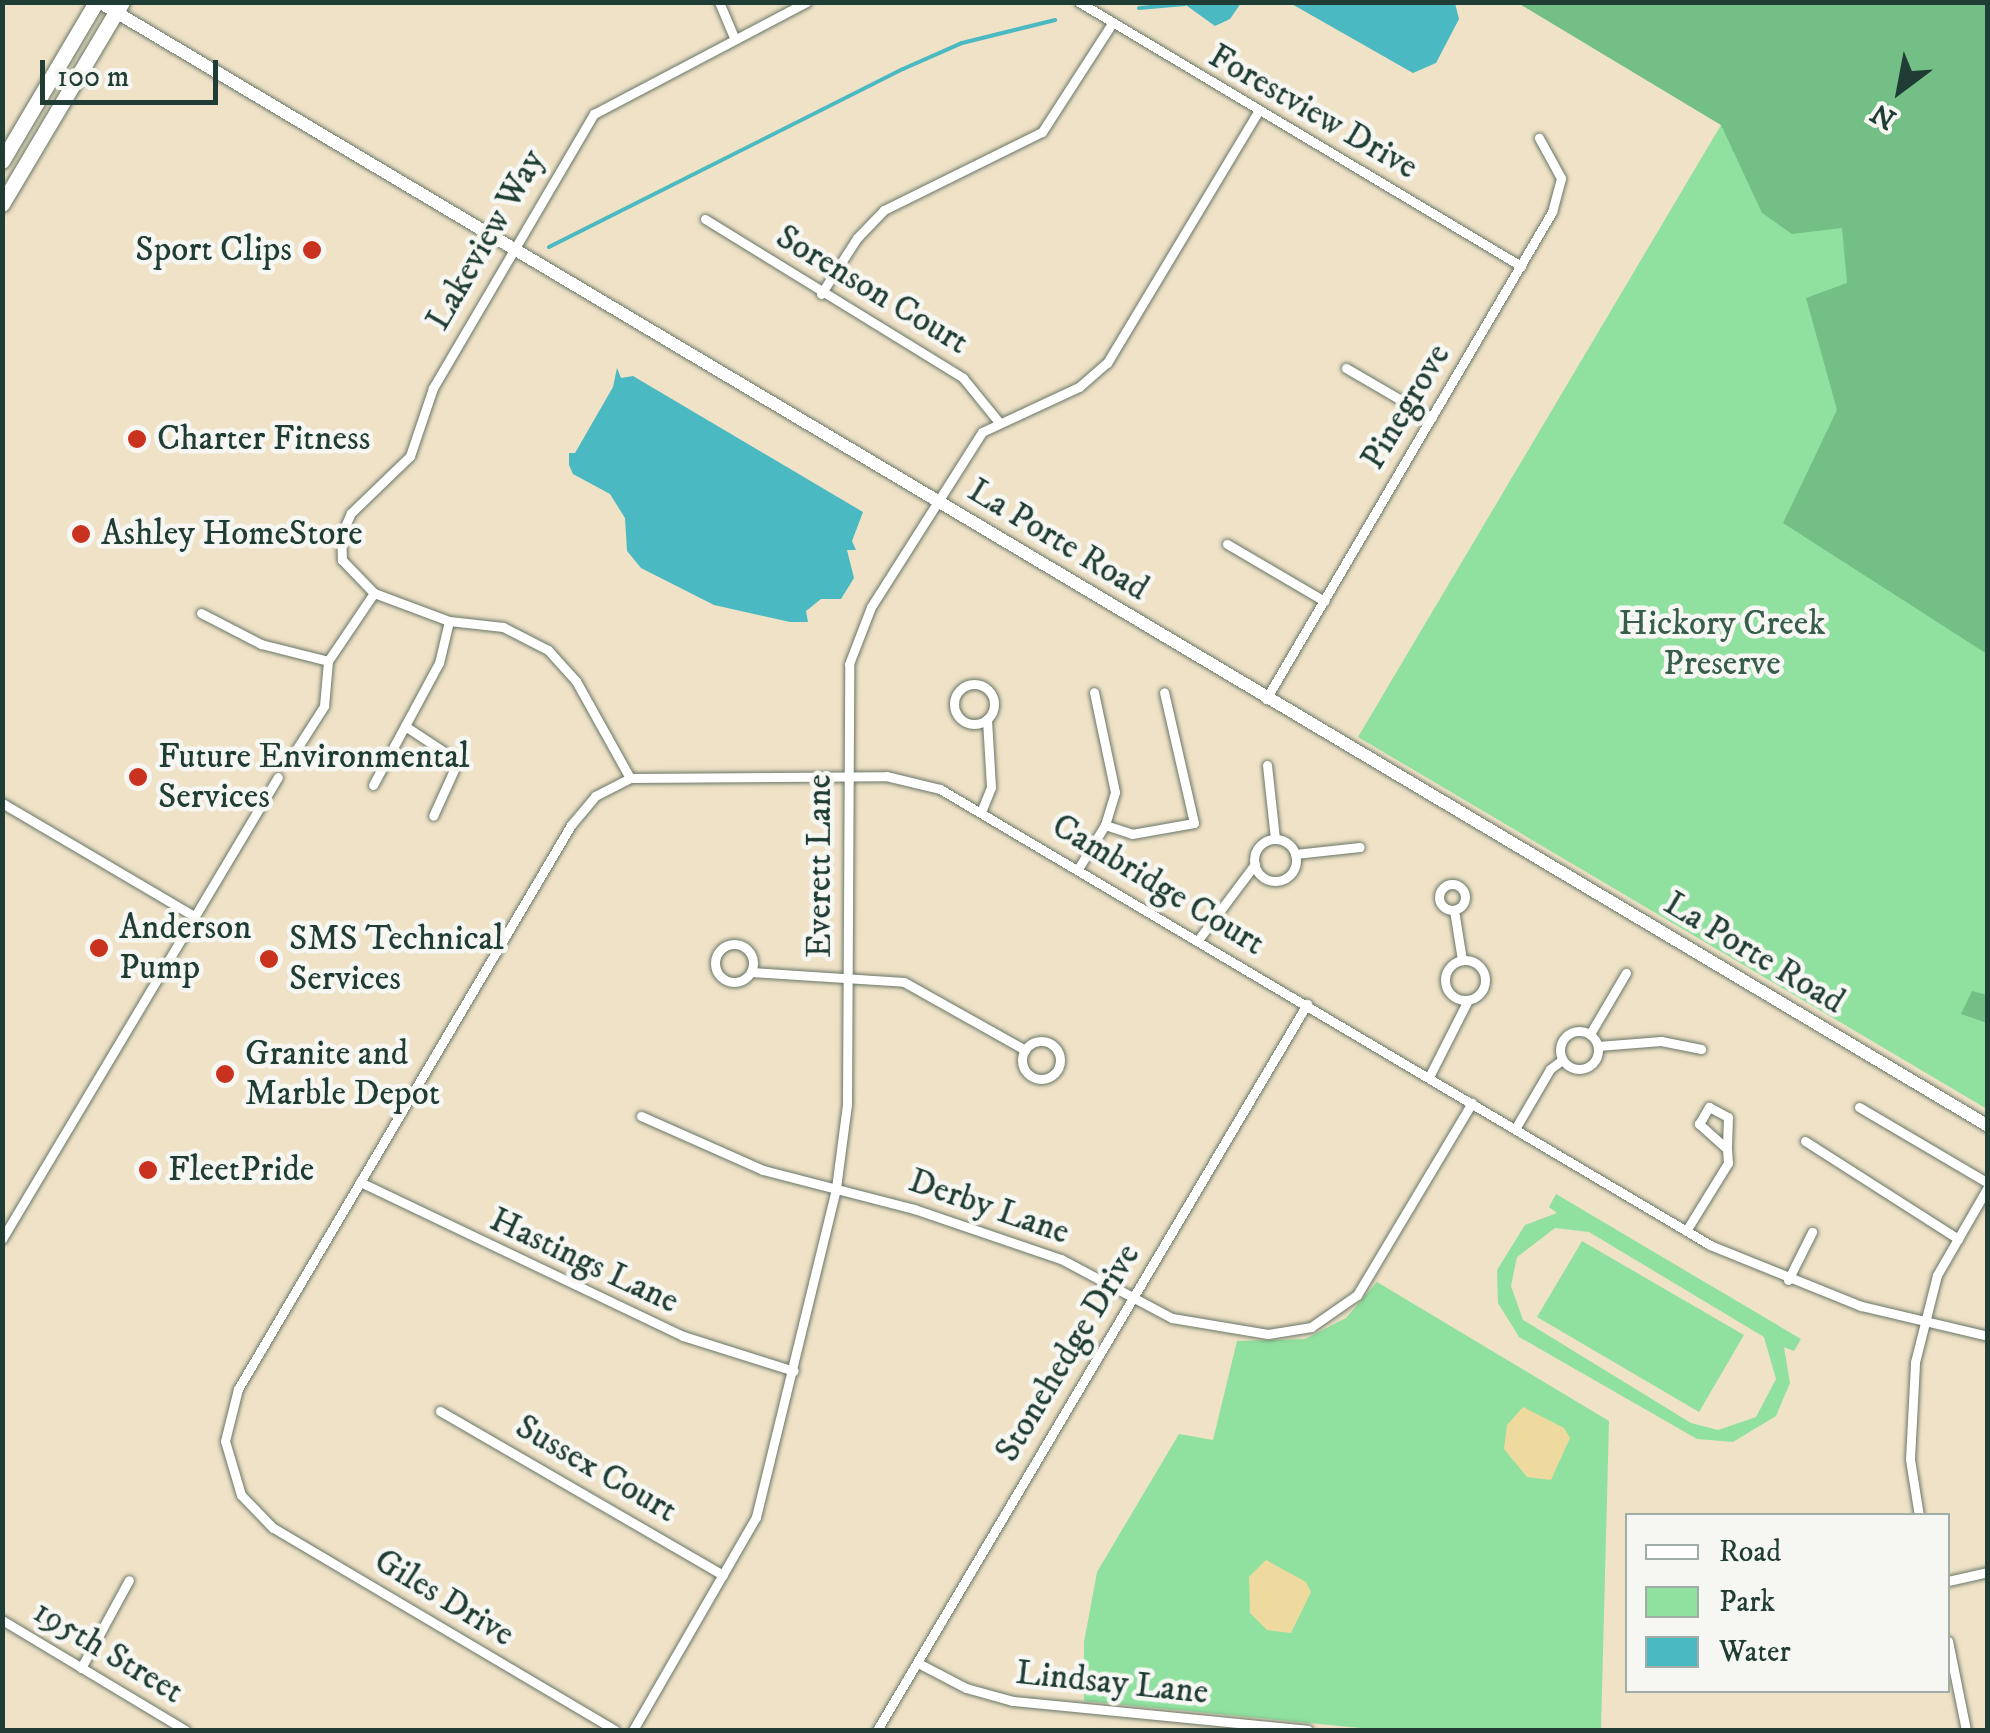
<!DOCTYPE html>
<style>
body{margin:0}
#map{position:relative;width:1990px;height:1733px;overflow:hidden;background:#f0e2c7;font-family:"IM FELL DW Pica",serif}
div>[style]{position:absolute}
.green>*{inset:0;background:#90e1a0}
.forest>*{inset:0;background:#74bf86}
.sand>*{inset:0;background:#eeda9e}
.water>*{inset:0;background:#4ab9c1}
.stream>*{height:4px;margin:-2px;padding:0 2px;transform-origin:2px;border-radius:2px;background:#4ab9c1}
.roads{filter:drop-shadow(0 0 2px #687767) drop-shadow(0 0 2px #687767)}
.street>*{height:9px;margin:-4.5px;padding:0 4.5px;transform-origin:4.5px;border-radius:4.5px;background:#fff}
.street>.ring{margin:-4.5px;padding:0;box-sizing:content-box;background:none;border:9px solid #fff;border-radius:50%}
.secondary>*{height:12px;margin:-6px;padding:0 6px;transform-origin:6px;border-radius:6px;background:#fff}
.primary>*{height:15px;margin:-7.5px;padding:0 7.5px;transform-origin:7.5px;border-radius:7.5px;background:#fff}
.dots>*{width:28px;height:28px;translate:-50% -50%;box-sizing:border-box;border:5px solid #f6f6f2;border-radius:50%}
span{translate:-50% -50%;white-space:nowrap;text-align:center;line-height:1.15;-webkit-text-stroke:9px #f6f6f2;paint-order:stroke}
.street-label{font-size:35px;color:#1f3d34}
.poi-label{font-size:35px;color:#1f3d34}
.right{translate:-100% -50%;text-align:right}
.left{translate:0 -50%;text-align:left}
.park-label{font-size:35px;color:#365e4a}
.frame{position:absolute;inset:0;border:5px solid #1f3d34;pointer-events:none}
.legend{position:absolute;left:1625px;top:1513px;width:325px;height:180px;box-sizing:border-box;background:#f6f6f2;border:2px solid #a0aca6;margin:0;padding:12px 18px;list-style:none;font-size:30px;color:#1f3d34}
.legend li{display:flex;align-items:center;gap:20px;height:50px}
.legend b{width:50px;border:2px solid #a0aca6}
.north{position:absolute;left:1850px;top:40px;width:100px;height:100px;-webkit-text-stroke:8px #f6f6f2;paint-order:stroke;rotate:212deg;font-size:28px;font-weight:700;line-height:40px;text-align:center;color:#1f3d34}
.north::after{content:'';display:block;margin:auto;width:35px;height:45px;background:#1f3d34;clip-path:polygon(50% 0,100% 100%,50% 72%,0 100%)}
.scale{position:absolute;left:40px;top:60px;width:178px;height:45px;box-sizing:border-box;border:5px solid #1f3d34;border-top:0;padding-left:12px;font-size:30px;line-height:35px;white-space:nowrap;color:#1f3d34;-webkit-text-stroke:8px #f6f6f2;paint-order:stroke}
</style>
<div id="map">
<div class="green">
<div style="clip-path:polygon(1518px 3px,1987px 3px,1987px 1109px,1358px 737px,1721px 125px)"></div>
<div style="clip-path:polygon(evenodd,1556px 1194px,1801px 1339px,1794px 1351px,1784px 1347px,1790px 1383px,1776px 1416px,1733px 1442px,1697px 1439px,1519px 1337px,1498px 1303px,1497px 1270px,1525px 1225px,1557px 1213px,1549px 1207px,1556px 1194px,1555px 1228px,1589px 1232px,1764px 1337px,1776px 1379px,1756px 1417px,1718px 1430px,1691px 1423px,1523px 1320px,1511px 1286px,1517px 1257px,1555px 1228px)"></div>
<div style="clip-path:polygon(1582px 1241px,1744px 1335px,1699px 1412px,1537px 1317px)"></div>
<div style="clip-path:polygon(1377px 1282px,1609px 1421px,1601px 1730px,1381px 1730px,1084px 1701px,1084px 1642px,1097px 1572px,1179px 1434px,1213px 1440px,1237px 1341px,1305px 1339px,1346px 1318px)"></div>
</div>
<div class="forest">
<div style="clip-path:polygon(1518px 3px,1987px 3px,1987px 654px,1783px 523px,1837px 410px,1806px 298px,1847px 283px,1842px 228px,1792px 234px,1762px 213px,1721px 125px)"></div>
<div style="clip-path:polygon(1972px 991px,1987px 995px,1987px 1023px,1961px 1014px)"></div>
</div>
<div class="sand">
<div style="clip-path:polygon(1523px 1407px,1564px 1428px,1570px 1438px,1551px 1480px,1527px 1477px,1504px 1449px,1507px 1425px)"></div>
<div style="clip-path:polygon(1266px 1560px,1306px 1582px,1311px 1592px,1291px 1633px,1267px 1630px,1250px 1613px,1249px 1577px)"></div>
</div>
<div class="water">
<div style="clip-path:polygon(1183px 3px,1183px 2px,1241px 3px,1230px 19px,1215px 26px)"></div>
<div style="clip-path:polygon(1290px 3px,1455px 3px,1459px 19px,1436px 63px,1413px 73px)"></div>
<div style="clip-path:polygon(617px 368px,621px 378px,633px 376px,863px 512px,852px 541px,856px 550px,847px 550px,854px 578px,841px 599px,821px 599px,806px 611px,808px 622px,790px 622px,714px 605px,641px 568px,627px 551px,625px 518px,610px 494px,573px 474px,569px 465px,569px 453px,575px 453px,613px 387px)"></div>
</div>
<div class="stream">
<div style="left:1139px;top:8px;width:46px;rotate:-5deg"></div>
<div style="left:549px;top:247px;width:396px;rotate:-26.7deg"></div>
<div style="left:903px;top:69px;width:64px;rotate:-23.8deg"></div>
<div style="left:962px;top:43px;width:96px;rotate:-13.9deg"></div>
</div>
<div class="roads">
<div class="street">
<div style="left:719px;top:2px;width:38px;rotate:67deg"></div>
<div style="left:1079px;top:2px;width:515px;rotate:30.85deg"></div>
<div style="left:705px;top:219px;width:303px;rotate:31.6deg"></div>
<div style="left:963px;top:378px;width:55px;rotate:50.9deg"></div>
<div style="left:821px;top:294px;width:67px;rotate:-57.3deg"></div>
<div style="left:857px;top:238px;width:39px;rotate:-46deg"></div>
<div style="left:884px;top:210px;width:176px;rotate:-26.3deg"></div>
<div style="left:1042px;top:132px;width:127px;rotate:-57.2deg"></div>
<div style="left:1346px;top:368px;width:99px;rotate:30.2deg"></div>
<div style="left:1227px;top:544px;width:113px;rotate:30.4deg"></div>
<div style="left:201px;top:613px;width:68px;rotate:27.3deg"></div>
<div style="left:261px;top:644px;width:69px;rotate:14.2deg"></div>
<div style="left:328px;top:661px;width:82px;rotate:-55.9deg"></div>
<div class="ring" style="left:954px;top:684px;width:31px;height:31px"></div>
<div style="left:1266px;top:699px;width:565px;rotate:-59.58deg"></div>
<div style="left:1552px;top:212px;width:35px;rotate:-75deg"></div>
<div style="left:1561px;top:178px;width:46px;rotate:-118.8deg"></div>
<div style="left:405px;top:726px;width:64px;rotate:33.4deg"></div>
<div style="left:458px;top:761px;width:60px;rotate:114.4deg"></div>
<div style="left:294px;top:753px;width:56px;rotate:-57.4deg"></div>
<div style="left:324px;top:706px;width:45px;rotate:-84.9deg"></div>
<div style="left:1267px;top:765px;width:74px;rotate:83.8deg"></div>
<div style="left:630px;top:778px;width:111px;rotate:-119.1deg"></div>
<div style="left:576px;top:681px;width:42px;rotate:-132.1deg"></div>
<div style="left:548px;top:650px;width:51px;rotate:-152.9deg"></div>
<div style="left:503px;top:627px;width:54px;rotate:-173.7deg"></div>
<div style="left:449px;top:621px;width:80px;rotate:-159.5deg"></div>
<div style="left:374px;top:593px;width:46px;rotate:-134.1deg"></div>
<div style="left:342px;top:560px;width:24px;rotate:-92deg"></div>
<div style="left:341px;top:536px;width:25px;rotate:-67deg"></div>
<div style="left:351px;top:513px;width:82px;rotate:-44deg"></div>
<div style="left:410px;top:456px;width:72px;rotate:-71.3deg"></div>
<div style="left:433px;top:388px;width:318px;rotate:-59.6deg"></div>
<div style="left:594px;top:114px;width:240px;rotate:-27.8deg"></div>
<div style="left:373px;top:785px;width:139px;rotate:-61.6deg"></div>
<div style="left:439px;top:663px;width:43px;rotate:-76.6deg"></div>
<div style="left:2px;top:803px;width:223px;rotate:30.5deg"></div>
<div style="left:981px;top:812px;width:27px;rotate:-68deg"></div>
<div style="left:991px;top:787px;width:68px;rotate:-93.4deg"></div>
<div style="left:1105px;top:825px;width:28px;rotate:18deg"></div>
<div style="left:1132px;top:834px;width:63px;rotate:-10.1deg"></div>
<div style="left:1194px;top:823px;width:134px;rotate:-102.9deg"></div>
<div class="ring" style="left:1254px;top:839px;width:33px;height:33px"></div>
<div style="left:1295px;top:854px;width:65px;rotate:-6.1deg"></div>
<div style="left:1078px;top:869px;width:52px;rotate:-58.5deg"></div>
<div style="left:1105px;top:825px;width:34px;rotate:-73deg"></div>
<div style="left:1115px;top:792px;width:102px;rotate:-101.9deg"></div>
<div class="ring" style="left:1439px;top:884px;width:17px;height:17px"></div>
<div style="left:1454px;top:910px;width:51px;rotate:80.9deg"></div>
<div style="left:1198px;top:940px;width:95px;rotate:-53.1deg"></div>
<div class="ring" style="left:715px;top:944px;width:29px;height:29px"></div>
<div class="ring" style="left:1445px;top:960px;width:31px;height:31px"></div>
<div style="left:751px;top:972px;width:153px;rotate:3.7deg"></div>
<div style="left:904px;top:982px;width:139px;rotate:29.3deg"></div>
<div class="ring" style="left:1560px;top:1031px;width:29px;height:29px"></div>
<div style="left:1590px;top:1034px;width:71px;rotate:-59.5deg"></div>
<div class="ring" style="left:1022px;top:1041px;width:29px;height:29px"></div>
<div style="left:1598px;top:1046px;width:63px;rotate:-4.5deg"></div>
<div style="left:1661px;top:1041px;width:41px;rotate:11.3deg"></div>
<div style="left:1429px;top:1077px;width:86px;rotate:-63.1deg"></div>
<div style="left:1859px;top:1107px;width:150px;rotate:30.5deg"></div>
<div style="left:641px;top:1116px;width:133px;rotate:23.9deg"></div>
<div style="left:763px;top:1170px;width:156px;rotate:14.5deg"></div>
<div style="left:914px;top:1209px;width:155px;rotate:18.8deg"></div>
<div style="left:1061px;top:1259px;width:126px;rotate:28deg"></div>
<div style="left:1172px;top:1318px;width:97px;rotate:9.5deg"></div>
<div style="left:1268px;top:1334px;width:44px;rotate:-9.2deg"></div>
<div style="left:1311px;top:1327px;width:56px;rotate:-34.8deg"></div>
<div style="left:1357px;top:1295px;width:224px;rotate:-59.1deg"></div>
<div style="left:1515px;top:1129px;width:69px;rotate:-59.7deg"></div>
<div style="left:1550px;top:1069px;width:15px;rotate:-37deg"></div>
<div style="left:1805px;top:1141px;width:182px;rotate:32.6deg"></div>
<div style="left:360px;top:1182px;width:358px;rotate:25.5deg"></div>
<div style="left:683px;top:1336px;width:116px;rotate:17.5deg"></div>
<div style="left:1686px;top:1231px;width:80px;rotate:-58.3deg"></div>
<div style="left:1728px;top:1163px;width:14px;rotate:-94deg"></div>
<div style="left:1727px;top:1149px;width:38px;rotate:-138deg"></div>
<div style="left:1699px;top:1124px;width:20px;rotate:-60deg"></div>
<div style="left:1709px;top:1107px;width:21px;rotate:28deg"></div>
<div style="left:1728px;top:1117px;width:32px;rotate:92deg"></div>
<div style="left:2px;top:1239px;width:538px;rotate:-59.15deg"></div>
<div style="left:1788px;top:1280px;width:54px;rotate:-63.4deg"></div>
<div style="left:440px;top:1411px;width:327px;rotate:30.1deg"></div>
<div style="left:1919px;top:1516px;width:58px;rotate:-99deg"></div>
<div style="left:1910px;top:1459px;width:97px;rotate:-87deg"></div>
<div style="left:1915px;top:1362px;width:90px;rotate:-75.8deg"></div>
<div style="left:1937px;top:1275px;width:102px;rotate:-59.9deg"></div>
<div style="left:1948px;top:1581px;width:41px;rotate:-12.7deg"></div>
<div style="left:2px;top:1620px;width:214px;rotate:31deg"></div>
<div style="left:1948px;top:1641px;width:91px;rotate:78.6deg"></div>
<div style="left:918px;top:1663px;width:54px;rotate:27.5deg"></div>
<div style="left:966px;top:1688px;width:49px;rotate:15.5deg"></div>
<div style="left:1013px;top:1701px;width:296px;rotate:5.6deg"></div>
<div style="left:81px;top:1668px;width:100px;rotate:-61.4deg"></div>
<div style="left:615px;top:1730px;width:397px;rotate:-149.4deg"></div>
<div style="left:273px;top:1528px;width:46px;rotate:-134.1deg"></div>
<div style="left:241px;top:1495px;width:56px;rotate:-106.5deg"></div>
<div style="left:225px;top:1441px;width:54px;rotate:-76deg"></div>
<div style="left:238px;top:1389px;width:655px;rotate:-59.44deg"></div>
<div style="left:571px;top:825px;width:38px;rotate:-50deg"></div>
<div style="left:595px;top:796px;width:39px;rotate:-27deg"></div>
<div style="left:630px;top:778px;width:256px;rotate:-0.4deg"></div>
<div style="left:886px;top:776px;width:56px;rotate:13.5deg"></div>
<div style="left:940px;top:789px;width:895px;rotate:30.63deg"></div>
<div style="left:1710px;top:1245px;width:163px;rotate:22deg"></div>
<div style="left:1861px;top:1306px;width:130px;rotate:13.3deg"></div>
<div style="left:633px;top:1730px;width:246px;rotate:-60deg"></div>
<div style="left:756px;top:1517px;width:339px;rotate:-76.3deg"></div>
<div style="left:836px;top:1188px;width:85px;rotate:-82.5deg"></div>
<div style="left:847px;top:1104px;width:440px;rotate:-89.7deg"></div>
<div style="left:849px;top:664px;width:61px;rotate:-68.9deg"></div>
<div style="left:871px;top:607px;width:207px;rotate:-57.6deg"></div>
<div style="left:982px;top:432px;width:107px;rotate:-24.9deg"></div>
<div style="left:1079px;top:387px;width:37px;rotate:-41deg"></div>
<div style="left:1107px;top:363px;width:293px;rotate:-59deg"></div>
<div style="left:877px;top:1730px;width:844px;rotate:-59.36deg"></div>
</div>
<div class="secondary">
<div style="left:99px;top:2px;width:2198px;rotate:30.75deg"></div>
</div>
<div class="primary">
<div style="left:2px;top:161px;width:185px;rotate:-59.4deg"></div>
<div style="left:2px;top:204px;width:235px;rotate:-59.3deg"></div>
</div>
</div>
<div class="dots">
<div style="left:312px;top:250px;background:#c8321e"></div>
<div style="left:137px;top:439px;background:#c8321e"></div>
<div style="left:81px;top:534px;background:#c8321e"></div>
<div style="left:138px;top:777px;background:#c8321e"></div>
<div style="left:99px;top:948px;background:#c8321e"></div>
<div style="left:269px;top:959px;background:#c8321e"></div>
<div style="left:225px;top:1074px;background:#c8321e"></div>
<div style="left:148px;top:1170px;background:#c8321e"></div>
</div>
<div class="street-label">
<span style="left:1313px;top:112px;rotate:30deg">Forestview Drive</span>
<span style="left:486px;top:240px;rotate:-60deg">Lakeview Way</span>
<span style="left:872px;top:290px;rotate:31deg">Sorenson Court</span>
<span style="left:1406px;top:407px;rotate:-59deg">Pinegrove</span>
<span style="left:1058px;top:540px;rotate:31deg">La Porte Road</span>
<span style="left:820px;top:866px;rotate:-90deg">Everett Lane</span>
<span style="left:1158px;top:885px;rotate:31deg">Cambridge Court</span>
<span style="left:1754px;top:953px;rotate:31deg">La Porte Road</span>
<span style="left:989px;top:1207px;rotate:19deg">Derby Lane</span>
<span style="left:584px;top:1261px;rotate:25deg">Hastings Lane</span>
<span style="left:1068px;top:1353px;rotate:-59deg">Stonehedge Drive</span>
<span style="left:596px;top:1469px;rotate:30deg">Sussex Court</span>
<span style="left:444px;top:1598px;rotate:31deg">Giles Drive</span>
<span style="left:108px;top:1652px;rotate:31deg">195th Street</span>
<span style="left:1112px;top:1683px;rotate:6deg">Lindsay Lane</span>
</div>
<div class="poi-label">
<span class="right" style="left:292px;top:250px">Sport Clips</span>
<span class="left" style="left:157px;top:439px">Charter Fitness</span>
<span class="left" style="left:101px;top:534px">Ashley HomeStore</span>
<span class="left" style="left:158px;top:777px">Future Environmental<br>Services</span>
<span class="left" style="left:119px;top:948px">Anderson<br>Pump</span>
<span class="left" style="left:289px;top:959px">SMS Technical<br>Services</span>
<span class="left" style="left:245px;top:1074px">Granite and<br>Marble Depot</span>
<span class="left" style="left:168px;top:1170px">FleetPride</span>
</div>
<div class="park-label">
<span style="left:1722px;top:644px">Hickory Creek<br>Preserve</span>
</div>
<div class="frame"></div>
<ul class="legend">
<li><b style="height:12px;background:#fff"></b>Road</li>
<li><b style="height:28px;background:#90e1a0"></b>Park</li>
<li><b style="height:28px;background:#4ab9c1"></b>Water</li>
</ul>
<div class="north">N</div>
<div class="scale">100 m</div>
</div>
